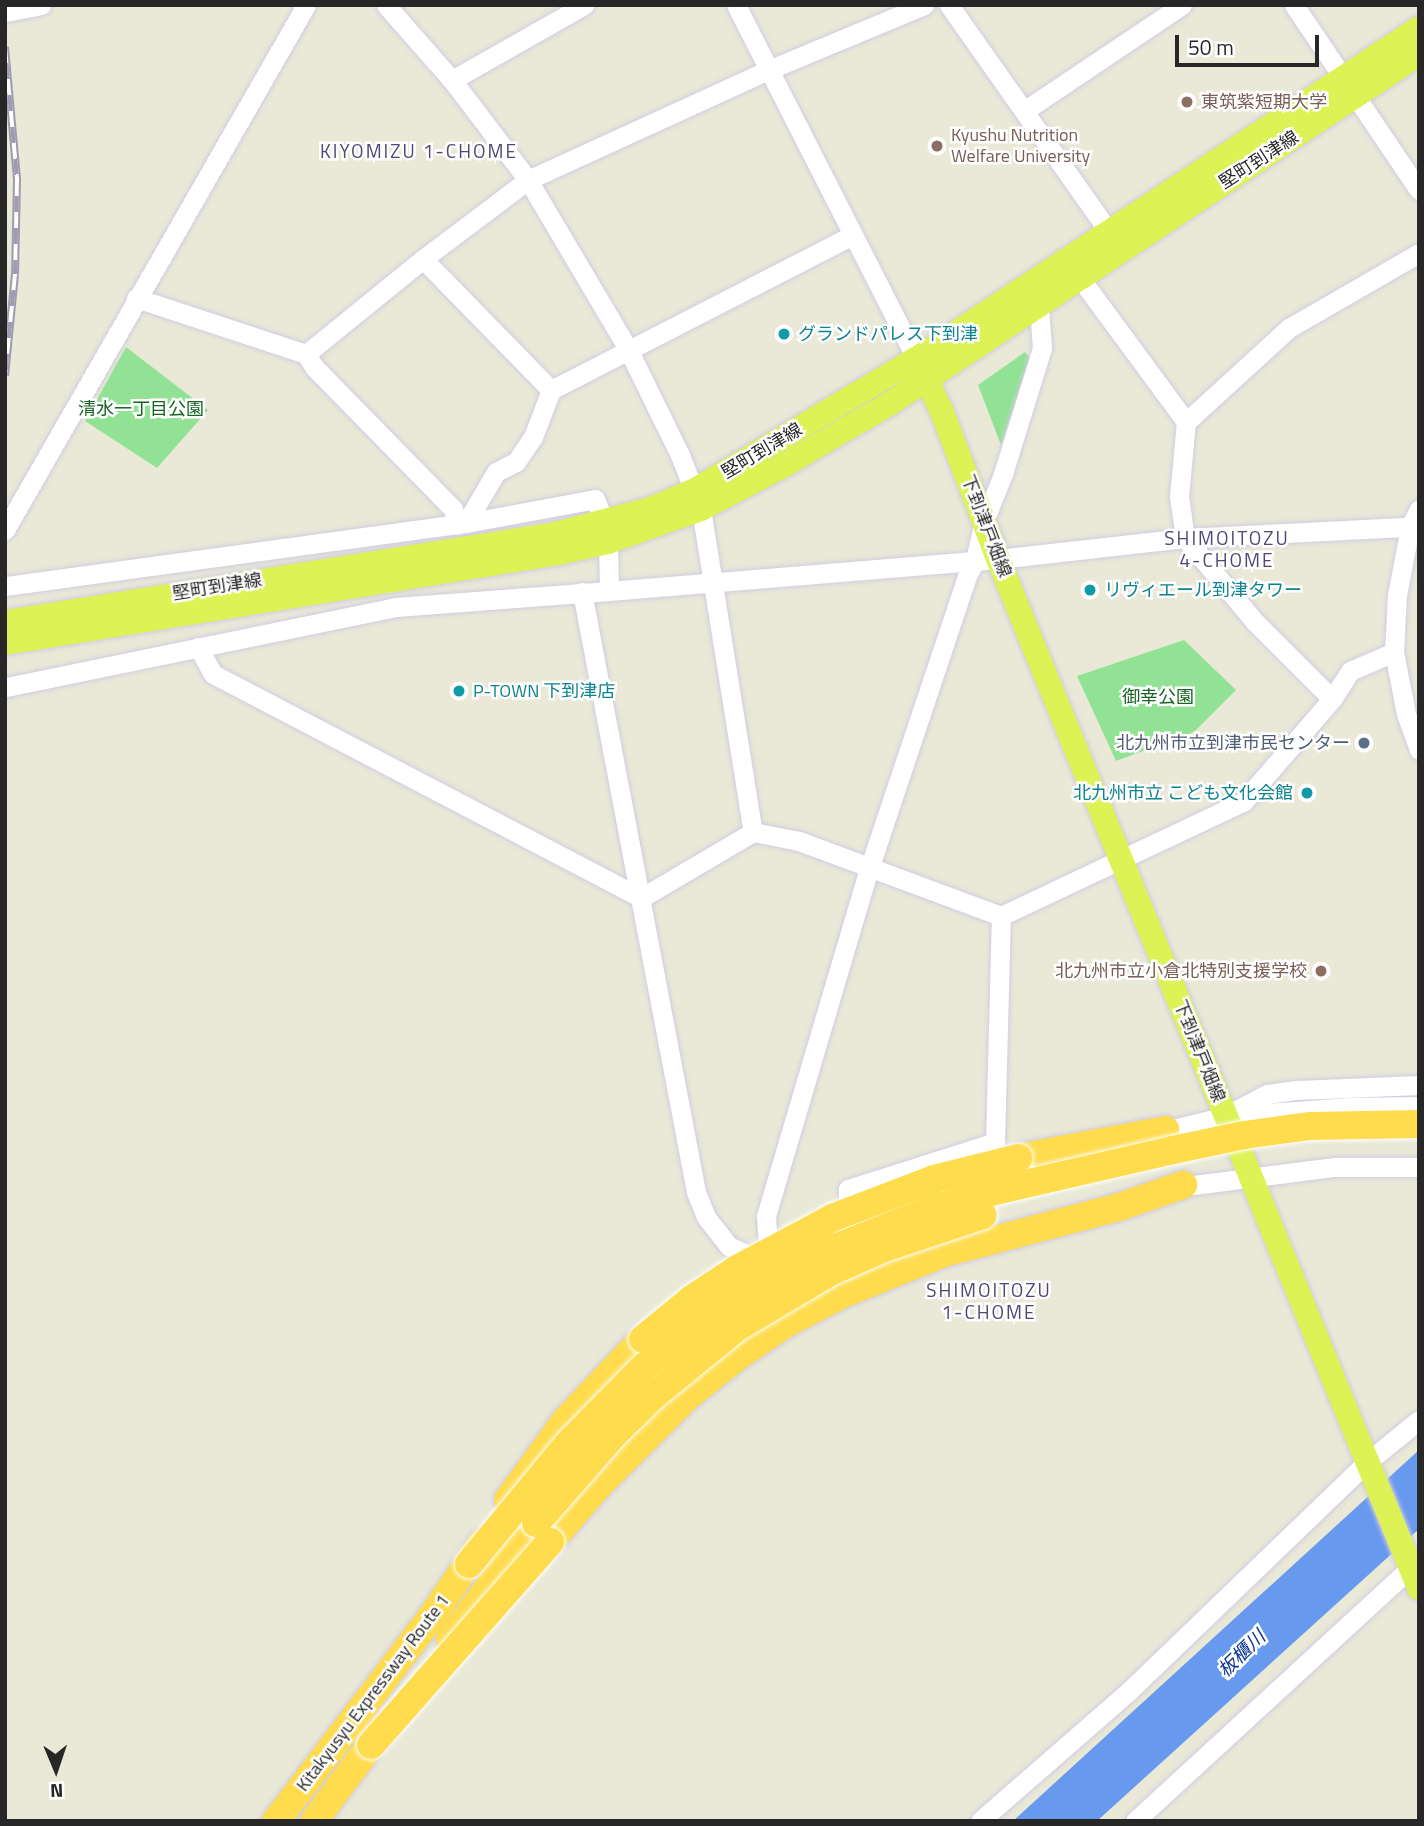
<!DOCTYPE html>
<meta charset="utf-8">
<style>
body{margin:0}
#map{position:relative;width:1424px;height:1826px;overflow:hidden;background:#eae9d7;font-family:"Titillium Web","Noto Sans JP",sans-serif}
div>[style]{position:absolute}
.green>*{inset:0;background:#92e295}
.water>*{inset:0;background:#6799ef}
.roads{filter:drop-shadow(0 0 2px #d0cde1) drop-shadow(0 0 2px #d0cde1)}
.minor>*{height:19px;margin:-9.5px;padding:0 9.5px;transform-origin:9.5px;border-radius:9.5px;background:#fff}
.major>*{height:24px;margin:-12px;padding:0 12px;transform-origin:12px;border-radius:12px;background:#dcf255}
.highway>*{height:28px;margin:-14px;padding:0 14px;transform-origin:14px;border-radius:14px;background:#ffdc4e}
.rail>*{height:8px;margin-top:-4px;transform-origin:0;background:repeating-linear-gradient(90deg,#fff 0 16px,#a09bb2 0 32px);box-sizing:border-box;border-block:2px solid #a09bb2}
.bridges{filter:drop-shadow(0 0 2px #fff) drop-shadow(0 0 2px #fff)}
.highway-bridge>*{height:28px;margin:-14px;padding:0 14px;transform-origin:14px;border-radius:14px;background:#ffdc4e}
.dots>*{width:19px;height:19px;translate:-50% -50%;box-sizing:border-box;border:4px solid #fff;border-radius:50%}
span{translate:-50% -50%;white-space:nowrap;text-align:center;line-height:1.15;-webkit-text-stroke:5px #fff;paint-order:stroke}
.education-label{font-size:18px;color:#785e54}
.left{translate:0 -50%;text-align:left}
.right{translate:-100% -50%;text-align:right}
.street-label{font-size:18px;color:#272727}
.culture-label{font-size:18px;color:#0d838f}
.park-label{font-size:18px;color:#186324}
.service-label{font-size:18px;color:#4e5e75}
.neighbourhood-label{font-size:19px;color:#514777;letter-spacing:2px}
.water-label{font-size:19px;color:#0b3396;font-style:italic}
.frame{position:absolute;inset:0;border:7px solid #272727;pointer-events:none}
.north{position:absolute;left:21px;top:1735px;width:70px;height:70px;-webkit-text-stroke:5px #fff;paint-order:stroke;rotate:178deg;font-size:19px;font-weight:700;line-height:28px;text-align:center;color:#272727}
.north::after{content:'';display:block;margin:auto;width:24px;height:32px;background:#272727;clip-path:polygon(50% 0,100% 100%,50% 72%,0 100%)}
.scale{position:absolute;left:1175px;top:35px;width:144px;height:32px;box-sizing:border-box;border:4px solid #272727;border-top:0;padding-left:9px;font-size:21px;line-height:24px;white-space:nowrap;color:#272727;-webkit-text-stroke:5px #fff;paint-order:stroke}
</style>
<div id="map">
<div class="green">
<div style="clip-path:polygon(126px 347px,208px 410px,157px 468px,85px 421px)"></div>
<div style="clip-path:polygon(1025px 352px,1030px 358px,1001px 445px,978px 385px)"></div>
<div style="clip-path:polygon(1184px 640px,1236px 690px,1194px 732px,1116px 761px,1077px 676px)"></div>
</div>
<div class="water">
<div style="clip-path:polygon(1419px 1450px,1419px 1529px,1097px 1821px,1013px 1821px)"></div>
</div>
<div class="roads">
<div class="minor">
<div style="left:386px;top:5px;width:100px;rotate:48.7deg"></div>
<div style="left:452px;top:80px;width:126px;rotate:52.8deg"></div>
<div style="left:528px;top:180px;width:196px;rotate:59.4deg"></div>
<div style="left:628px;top:349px;width:118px;rotate:63.9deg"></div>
<div style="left:680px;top:455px;width:58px;rotate:68.7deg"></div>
<div style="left:701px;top:509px;width:327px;rotate:80.9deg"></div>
<div style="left:736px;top:5px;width:397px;rotate:63deg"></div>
<div style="left:949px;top:5px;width:278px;rotate:54.8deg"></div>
<div style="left:1294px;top:5px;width:223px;rotate:56deg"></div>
<div style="left:5px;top:12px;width:37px;rotate:-11deg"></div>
<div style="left:452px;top:80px;width:152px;rotate:-29.6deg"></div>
<div style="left:1024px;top:111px;width:190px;rotate:-33.9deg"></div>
<div style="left:423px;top:259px;width:183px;rotate:45.7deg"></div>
<div style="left:1080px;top:278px;width:179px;rotate:53.6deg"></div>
<div style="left:1186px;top:422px;width:74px;rotate:95.4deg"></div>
<div style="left:1179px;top:496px;width:42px;rotate:81.9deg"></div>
<div style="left:1185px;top:538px;width:109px;rotate:50.2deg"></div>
<div style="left:1255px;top:622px;width:109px;rotate:45deg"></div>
<div style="left:136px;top:298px;width:179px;rotate:18.2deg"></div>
<div style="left:306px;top:354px;width:15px;rotate:58deg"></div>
<div style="left:314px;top:367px;width:199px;rotate:45.6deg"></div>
<div style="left:453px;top:509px;width:16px;rotate:75deg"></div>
<div style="left:306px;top:354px;width:151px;rotate:-39.1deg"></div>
<div style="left:423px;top:259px;width:131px;rotate:-37deg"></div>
<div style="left:528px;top:180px;width:264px;rotate:-24.6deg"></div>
<div style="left:768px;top:70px;width:169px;rotate:-22.6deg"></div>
<div style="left:1186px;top:422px;width:139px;rotate:-42.4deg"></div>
<div style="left:1289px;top:328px;width:150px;rotate:-30deg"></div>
<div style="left:1419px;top:509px;width:20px;rotate:117deg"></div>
<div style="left:1410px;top:527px;width:69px;rotate:100.8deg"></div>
<div style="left:1397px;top:595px;width:57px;rotate:93deg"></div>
<div style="left:1394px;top:652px;width:63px;rotate:79deg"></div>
<div style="left:1406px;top:714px;width:38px;rotate:70deg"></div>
<div style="left:466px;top:523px;width:59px;rotate:-59.5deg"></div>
<div style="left:496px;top:472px;width:22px;rotate:-27deg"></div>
<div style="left:516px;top:462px;width:30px;rotate:-56deg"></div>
<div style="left:533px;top:437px;width:50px;rotate:-69deg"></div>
<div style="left:551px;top:390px;width:339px;rotate:-27.2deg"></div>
<div style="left:5px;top:530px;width:605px;rotate:-60.17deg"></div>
<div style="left:5px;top:586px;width:465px;rotate:-7.8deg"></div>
<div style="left:466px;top:523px;width:131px;rotate:-10.5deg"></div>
<div style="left:595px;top:499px;width:26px;rotate:67deg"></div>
<div style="left:605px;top:523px;width:19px;rotate:81deg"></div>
<div style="left:608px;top:542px;width:49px;rotate:88.8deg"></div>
<div style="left:609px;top:591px;width:214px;rotate:175.7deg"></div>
<div style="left:396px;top:607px;width:399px;rotate:168.4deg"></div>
<div style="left:609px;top:591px;width:390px;rotate:-4.7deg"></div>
<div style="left:998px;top:559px;width:188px;rotate:-6.4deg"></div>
<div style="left:1185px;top:538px;width:234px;rotate:-2.9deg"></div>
<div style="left:582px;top:592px;width:611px;rotate:79.24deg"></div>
<div style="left:696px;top:1192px;width:27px;rotate:68deg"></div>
<div style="left:706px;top:1217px;width:37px;rotate:52deg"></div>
<div style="left:729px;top:1246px;width:38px;rotate:25deg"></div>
<div style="left:198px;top:647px;width:31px;rotate:61deg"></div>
<div style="left:213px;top:674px;width:483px;rotate:27.6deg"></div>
<div style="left:641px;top:898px;width:130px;rotate:-30.5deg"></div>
<div style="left:753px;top:832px;width:47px;rotate:11.1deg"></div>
<div style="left:799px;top:841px;width:215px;rotate:20.4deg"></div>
<div style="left:1001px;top:916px;width:269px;rotate:-25.3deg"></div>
<div style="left:1244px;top:801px;width:135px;rotate:-49.2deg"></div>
<div style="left:1332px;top:699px;width:33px;rotate:-57deg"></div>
<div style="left:1350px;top:671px;width:48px;rotate:-23.4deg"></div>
<div style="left:1233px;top:1112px;width:38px;rotate:-28deg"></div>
<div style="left:1267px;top:1094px;width:30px;rotate:-8deg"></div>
<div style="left:1297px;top:1090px;width:122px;rotate:-2.3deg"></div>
<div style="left:1153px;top:1134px;width:75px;rotate:-13.9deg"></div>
<div style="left:1226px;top:1116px;width:124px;rotate:-4.2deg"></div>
<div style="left:1350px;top:1107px;width:69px;rotate:-0.8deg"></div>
<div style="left:1170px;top:1188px;width:166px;rotate:-7.3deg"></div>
<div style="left:1335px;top:1167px;width:84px"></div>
<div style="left:849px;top:1221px;width:32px;rotate:-92deg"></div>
<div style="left:848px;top:1189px;width:154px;rotate:-17.7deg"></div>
<div style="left:995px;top:1142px;width:226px;rotate:-88.5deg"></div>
<div style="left:813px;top:1241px;width:85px;rotate:-20.6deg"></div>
<div style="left:769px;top:1262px;width:46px;rotate:-93.7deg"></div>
<div style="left:766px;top:1216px;width:362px;rotate:-73.5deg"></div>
<div style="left:869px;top:869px;width:309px;rotate:-71.5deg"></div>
<div style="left:967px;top:576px;width:18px;rotate:-63deg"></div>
<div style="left:975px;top:560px;width:40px;rotate:-77deg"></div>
<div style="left:984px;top:521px;width:51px;rotate:-68deg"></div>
<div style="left:1003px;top:474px;width:132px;rotate:-72.8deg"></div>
<div style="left:1042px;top:348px;width:41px;rotate:-94.2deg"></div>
<div style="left:980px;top:1821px;width:198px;rotate:-41.1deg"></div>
<div style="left:1129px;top:1691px;width:329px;rotate:-43.9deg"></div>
<div style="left:1366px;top:1463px;width:68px;rotate:-39.1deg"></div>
<div style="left:1135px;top:1821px;width:386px;rotate:-42.6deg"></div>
</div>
<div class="major">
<div style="left:920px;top:366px;width:51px;rotate:64.4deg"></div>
<div style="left:942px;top:412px;width:157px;rotate:69.1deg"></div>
<div style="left:998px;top:559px;width:1112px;rotate:67.75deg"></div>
<div style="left:5px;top:622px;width:557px;rotate:-9.09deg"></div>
<div style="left:555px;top:534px;width:98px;rotate:-14.7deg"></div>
<div style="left:650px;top:509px;width:49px;rotate:-22.9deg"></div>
<div style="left:695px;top:490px;width:257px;rotate:-30.7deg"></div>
<div style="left:916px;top:359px;width:602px;rotate:-33.35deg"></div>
<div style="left:5px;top:643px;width:561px;rotate:-9.23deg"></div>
<div style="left:559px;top:553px;width:50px;rotate:-12.7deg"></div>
<div style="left:608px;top:542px;width:99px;rotate:-19.5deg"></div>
<div style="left:701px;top:509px;width:93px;rotate:-27.7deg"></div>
<div style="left:783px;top:466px;width:125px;rotate:-30.3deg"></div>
<div style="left:891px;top:403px;width:633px;rotate:-33.46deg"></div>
</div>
<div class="highway">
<div style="left:1018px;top:1158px;width:150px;rotate:-10.8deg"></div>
<div style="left:508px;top:1500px;width:99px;rotate:-54.1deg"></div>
<div style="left:566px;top:1420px;width:112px;rotate:-46.5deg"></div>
<div style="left:550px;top:1542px;width:75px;rotate:-49.3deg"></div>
<div style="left:599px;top:1485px;width:126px;rotate:-45deg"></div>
<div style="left:688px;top:1396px;width:63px;rotate:-38.5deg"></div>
<div style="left:737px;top:1357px;width:60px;rotate:-34.2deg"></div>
<div style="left:787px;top:1323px;width:63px;rotate:-27.4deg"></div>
<div style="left:843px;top:1294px;width:109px;rotate:-22.1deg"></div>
<div style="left:944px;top:1253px;width:181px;rotate:-14.7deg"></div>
<div style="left:1119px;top:1207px;width:68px;rotate:-19deg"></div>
<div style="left:450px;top:1639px;width:144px;rotate:-53.4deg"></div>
<div style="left:276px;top:1821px;width:258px;rotate:-52.7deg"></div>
<div style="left:432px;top:1616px;width:88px;rotate:-55.6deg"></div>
<div style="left:314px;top:1821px;width:117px;rotate:-53.3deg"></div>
</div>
</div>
<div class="rail">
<div style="left:5px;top:47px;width:134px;rotate:84.8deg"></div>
<div style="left:17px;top:180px;width:94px;rotate:91.2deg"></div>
<div style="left:15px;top:274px;width:102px;rotate:95.6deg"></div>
</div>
<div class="bridges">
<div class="highway-bridge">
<div style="left:643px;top:1339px;width:63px;rotate:-39.2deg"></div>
<div style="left:692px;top:1299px;width:54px;rotate:-33.7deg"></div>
<div style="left:737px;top:1269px;width:108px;rotate:-28.2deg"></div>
<div style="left:832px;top:1218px;width:109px;rotate:-20.9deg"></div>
<div style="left:934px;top:1179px;width:87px;rotate:-14deg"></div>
<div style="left:536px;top:1523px;width:118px;rotate:-48.8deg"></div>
<div style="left:614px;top:1434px;width:54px;rotate:-44.3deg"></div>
<div style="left:653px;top:1396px;width:107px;rotate:-39.3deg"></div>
<div style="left:736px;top:1328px;width:109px;rotate:-30.8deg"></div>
<div style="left:830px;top:1272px;width:59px;rotate:-24deg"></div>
<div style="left:884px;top:1248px;width:104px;rotate:-18.4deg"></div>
<div style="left:469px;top:1564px;width:157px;rotate:-50.4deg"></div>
<div style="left:569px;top:1443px;width:108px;rotate:-45.4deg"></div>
<div style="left:645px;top:1366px;width:103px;rotate:-36.3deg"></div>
<div style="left:728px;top:1305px;width:107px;rotate:-29deg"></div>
<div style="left:822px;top:1253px;width:126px;rotate:-21.5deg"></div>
<div style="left:939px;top:1207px;width:66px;rotate:-15.7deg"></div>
<div style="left:1003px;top:1189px;width:174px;rotate:-12.9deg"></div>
<div style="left:1173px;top:1150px;width:73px;rotate:-11.9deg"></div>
<div style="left:1244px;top:1135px;width:67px;rotate:-7.8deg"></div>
<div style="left:1310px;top:1126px;width:109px;rotate:-1.1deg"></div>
<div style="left:371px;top:1745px;width:271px;rotate:-48.6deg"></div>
</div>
</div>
<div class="dots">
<div style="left:1187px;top:102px;background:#8d6e63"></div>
<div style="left:937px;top:146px;background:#8d6e63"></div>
<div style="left:784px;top:334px;background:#0f9aa8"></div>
<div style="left:1090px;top:590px;background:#0f9aa8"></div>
<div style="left:459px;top:691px;background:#0f9aa8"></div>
<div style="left:1364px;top:743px;background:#5c6f8a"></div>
<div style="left:1307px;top:793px;background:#0f9aa8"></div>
<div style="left:1321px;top:971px;background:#8d6e63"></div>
</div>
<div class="education-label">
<span class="left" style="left:1201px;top:102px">東筑紫短期大学</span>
<span class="left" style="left:951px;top:146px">Kyushu Nutrition<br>Welfare University</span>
<span class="right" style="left:1307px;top:971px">北九州市立小倉北特別支援学校</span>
</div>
<div class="street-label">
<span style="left:1259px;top:160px;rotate:-33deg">堅町到津線</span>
<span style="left:762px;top:451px;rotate:-31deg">堅町到津線</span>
<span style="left:986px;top:526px;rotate:69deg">下到津戸畑線</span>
<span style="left:217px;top:587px;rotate:-9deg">堅町到津線</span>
<span style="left:1199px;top:1051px;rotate:68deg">下到津戸畑線</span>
<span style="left:373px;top:1693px;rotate:-53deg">Kitakyusyu Expressway Route 1</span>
</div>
<div class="culture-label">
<span class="left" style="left:798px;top:334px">グランドパレス下到津</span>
<span class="left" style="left:1104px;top:590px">リヴィエール到津タワー</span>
<span class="left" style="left:473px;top:691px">P-TOWN 下到津店</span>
<span class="right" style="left:1293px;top:793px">北九州市立 こども文化会館</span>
</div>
<div class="park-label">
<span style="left:141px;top:409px">清水一丁目公園</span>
<span style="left:1158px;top:697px">御幸公園</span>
</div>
<div class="service-label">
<span class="right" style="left:1350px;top:743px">北九州市立到津市民センター</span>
</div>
<div class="neighbourhood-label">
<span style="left:419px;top:151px">KIYOMIZU 1-CHOME</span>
<span style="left:1227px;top:549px">SHIMOITOZU<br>4-CHOME</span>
<span style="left:989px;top:1301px">SHIMOITOZU<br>1-CHOME</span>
</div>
<div class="water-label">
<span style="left:1241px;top:1653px;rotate:-44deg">板櫃川</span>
</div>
<div class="frame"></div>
<div class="north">N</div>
<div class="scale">50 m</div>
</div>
